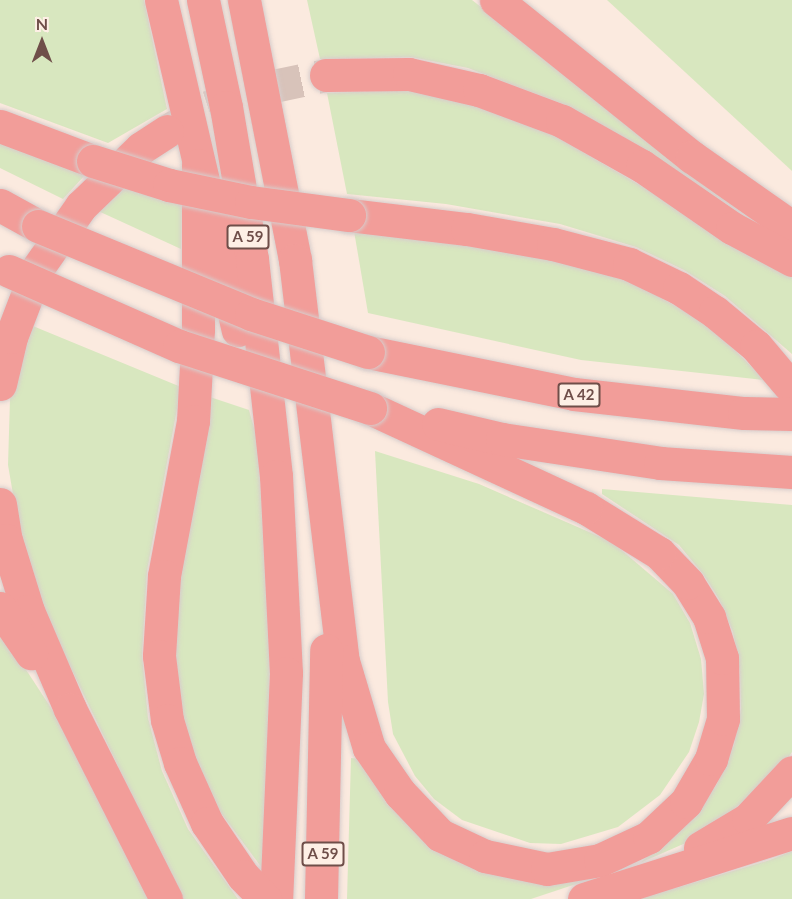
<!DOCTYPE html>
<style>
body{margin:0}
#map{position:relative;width:792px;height:899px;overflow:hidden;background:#fbeadf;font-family:Lato,sans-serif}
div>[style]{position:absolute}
.green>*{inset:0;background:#d8e7bf}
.highway-tunnel>*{height:33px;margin-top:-16.5px;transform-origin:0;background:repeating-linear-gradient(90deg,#d8c3ba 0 33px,transparent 0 49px)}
.roads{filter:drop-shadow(0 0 2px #d7cdcc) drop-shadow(0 0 2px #d7cdcc)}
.highway>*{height:33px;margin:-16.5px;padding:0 16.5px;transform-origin:16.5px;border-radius:16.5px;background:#f29d99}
.bridges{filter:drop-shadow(0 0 2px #d7cdcc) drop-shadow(0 0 2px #d7cdcc)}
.highway-bridge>*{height:33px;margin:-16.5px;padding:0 16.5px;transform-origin:16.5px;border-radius:16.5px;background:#f29d99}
span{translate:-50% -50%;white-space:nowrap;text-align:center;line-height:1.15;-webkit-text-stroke:4.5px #feefe5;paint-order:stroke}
.shield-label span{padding:2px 4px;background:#feefe5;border:2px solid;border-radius:4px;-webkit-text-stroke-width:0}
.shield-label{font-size:15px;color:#6f4e49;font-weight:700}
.north{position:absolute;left:12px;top:12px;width:60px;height:60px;-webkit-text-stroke:4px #feefe5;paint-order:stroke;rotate:0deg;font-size:16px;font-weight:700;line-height:24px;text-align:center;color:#6f4e49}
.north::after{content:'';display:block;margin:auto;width:21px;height:27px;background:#6f4e49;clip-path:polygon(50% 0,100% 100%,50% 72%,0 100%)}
</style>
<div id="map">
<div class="green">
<div style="clip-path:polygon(0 0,144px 0,167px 109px,108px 143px,0 103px)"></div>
<div style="clip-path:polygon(307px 0,472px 0,732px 203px,730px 205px,568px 106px,468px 68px,411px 57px,320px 59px)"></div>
<div style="clip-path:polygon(607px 0,792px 0,792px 171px)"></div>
<div style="clip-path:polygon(410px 90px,476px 106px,555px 136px,792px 273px,792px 354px,725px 296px,684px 270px,636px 247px,560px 224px,446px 204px,347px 194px,327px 93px)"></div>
<div style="clip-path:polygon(0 139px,85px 175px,63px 199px,0 168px)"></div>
<div style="clip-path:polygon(118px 186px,182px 204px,181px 249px,96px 210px)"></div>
<div style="clip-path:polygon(354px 231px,552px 257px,625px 278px,708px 324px,765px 380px,581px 360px,368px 313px)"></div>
<div style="clip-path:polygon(28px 324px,181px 387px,147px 571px,142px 655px,148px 718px,162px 771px,188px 829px,238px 899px,182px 899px,42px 608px,20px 535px,8px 465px,10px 399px)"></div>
<div style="clip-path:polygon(207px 396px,249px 410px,258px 442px,270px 670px,262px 868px,221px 813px,194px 762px,180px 714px,172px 653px,176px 577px)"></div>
<div style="clip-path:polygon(375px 451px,479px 484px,612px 542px,673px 594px,690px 623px,701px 659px,704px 694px,699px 722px,689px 752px,660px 795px,618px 827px,561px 844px,530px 843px,462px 820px,434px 799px,415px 776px,393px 734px,388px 702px)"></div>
<div style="clip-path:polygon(602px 489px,792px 505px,792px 752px,776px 776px,697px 838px,640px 863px,697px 814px,717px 784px,734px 745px,741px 709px,740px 671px,733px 632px,719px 599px,703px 574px,679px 545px,602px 494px)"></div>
<div style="clip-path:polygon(0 630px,76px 746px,157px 899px,0 899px)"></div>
<div style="clip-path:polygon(351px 758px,361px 759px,387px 804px,432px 844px,573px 880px,594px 878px,531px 899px,347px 899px)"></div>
<div style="clip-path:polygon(792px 851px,792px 899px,639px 899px,770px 860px)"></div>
</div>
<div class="highway-tunnel">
<div style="left:167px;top:131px;width:48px;rotate:-30.3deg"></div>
<div style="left:208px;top:107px;width:64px;rotate:-18.2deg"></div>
<div style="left:269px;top:87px;width:58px;rotate:-11.9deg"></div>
</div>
<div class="roads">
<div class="highway">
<div style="left:161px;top:0;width:339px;rotate:76.9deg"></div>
<div style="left:203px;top:0;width:109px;rotate:77.9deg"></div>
<div style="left:226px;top:107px;width:154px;rotate:80.3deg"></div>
<div style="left:252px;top:259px;width:218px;rotate:83.7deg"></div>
<div style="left:276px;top:476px;width:197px;rotate:87.1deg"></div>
<div style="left:286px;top:673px;width:226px;rotate:92.5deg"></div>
<div style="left:244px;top:0;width:265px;rotate:78.9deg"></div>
<div style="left:295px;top:260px;width:404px;rotate:83.2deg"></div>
<div style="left:343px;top:661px;width:91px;rotate:73.4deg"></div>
<div style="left:369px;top:748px;width:55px;rotate:55.4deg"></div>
<div style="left:400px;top:793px;width:58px;rotate:46.4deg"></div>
<div style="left:440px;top:835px;width:50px;rotate:25deg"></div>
<div style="left:485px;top:856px;width:63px;rotate:11.8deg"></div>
<div style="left:547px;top:869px;width:54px;rotate:-9.6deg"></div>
<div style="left:600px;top:860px;width:54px;rotate:-25.1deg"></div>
<div style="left:649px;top:837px;width:51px;rotate:-43.4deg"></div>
<div style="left:686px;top:802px;width:50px;rotate:-59.8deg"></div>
<div style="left:711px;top:759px;width:42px;rotate:-73.3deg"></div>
<div style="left:723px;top:719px;width:61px;rotate:-90.9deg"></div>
<div style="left:722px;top:658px;width:43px;rotate:-107.6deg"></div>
<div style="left:709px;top:617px;width:40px;rotate:-122deg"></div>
<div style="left:688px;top:583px;width:42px;rotate:-134deg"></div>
<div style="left:659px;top:553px;width:86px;rotate:-148.3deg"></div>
<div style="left:586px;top:508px;width:238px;rotate:-155.2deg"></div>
<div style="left:496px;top:0;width:251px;rotate:38.7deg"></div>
<div style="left:692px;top:157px;width:122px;rotate:35deg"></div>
<div style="left:326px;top:75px;width:83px;rotate:-0.7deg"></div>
<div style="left:409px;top:74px;width:72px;rotate:12.9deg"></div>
<div style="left:479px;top:90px;width:89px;rotate:20.5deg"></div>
<div style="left:562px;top:121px;width:92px;rotate:29.4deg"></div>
<div style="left:642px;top:166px;width:109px;rotate:34.6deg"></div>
<div style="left:732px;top:228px;width:68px;rotate:28.1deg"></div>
<div style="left:0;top:126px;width:99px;rotate:20.6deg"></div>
<div style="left:198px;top:165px;width:164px;rotate:90deg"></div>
<div style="left:198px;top:329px;width:92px;rotate:93.1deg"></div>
<div style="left:193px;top:421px;width:158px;rotate:100.6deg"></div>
<div style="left:164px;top:576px;width:80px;rotate:93.6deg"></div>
<div style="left:159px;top:656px;width:64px;rotate:82.9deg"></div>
<div style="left:167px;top:720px;width:45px;rotate:73.2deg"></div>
<div style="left:180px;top:763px;width:66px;rotate:65.8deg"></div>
<div style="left:207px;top:823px;width:64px;rotate:55.8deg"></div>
<div style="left:243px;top:876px;width:32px;rotate:46deg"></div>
<div style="left:0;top:205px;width:43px;rotate:28.9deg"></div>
<div style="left:349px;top:215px;width:119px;rotate:6.8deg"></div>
<div style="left:467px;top:229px;width:87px;rotate:9.9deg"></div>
<div style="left:553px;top:244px;width:79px;rotate:14.7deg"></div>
<div style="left:629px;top:264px;width:55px;rotate:25.6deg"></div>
<div style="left:679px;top:288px;width:43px;rotate:33.7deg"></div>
<div style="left:715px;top:312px;width:53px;rotate:39.7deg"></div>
<div style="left:756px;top:346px;width:51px;rotate:49.8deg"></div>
<div style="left:368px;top:352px;width:210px;rotate:11.5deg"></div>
<div style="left:574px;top:394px;width:171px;rotate:6.4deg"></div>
<div style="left:744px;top:413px;width:48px;rotate:1.2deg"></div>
<div style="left:0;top:384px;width:48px;rotate:-76.8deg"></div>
<div style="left:11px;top:337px;width:73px;rotate:-69.1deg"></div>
<div style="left:37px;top:269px;width:77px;rotate:-55.1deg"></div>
<div style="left:81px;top:206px;width:83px;rotate:-44deg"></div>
<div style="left:141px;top:148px;width:31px;rotate:-33deg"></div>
<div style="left:438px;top:424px;width:66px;rotate:13.2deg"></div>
<div style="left:502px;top:439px;width:160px;rotate:8.6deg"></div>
<div style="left:660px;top:463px;width:132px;rotate:3.9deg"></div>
<div style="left:0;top:504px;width:36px;rotate:81deg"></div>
<div style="left:6px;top:540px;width:74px;rotate:72.8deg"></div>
<div style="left:28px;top:611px;width:107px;rotate:66.8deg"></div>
<div style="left:70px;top:709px;width:213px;rotate:63.2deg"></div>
<div style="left:0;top:608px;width:55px;rotate:55.4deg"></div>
<div style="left:700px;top:848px;width:56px;rotate:-31.1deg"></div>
<div style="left:748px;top:819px;width:64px;rotate:-46.9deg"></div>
<div style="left:321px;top:899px;width:249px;rotate:-88.8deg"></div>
<div style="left:584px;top:899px;width:218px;rotate:-17.6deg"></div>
</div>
</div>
<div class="bridges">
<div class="highway-bridge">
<div style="left:93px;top:161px;width:80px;rotate:17.5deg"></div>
<div style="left:169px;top:185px;width:84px;rotate:11.7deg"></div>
<div style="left:251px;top:202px;width:99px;rotate:7.6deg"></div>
<div style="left:38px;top:226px;width:230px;rotate:22.4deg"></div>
<div style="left:251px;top:314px;width:123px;rotate:18deg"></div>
<div style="left:9px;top:271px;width:186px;rotate:23.8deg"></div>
<div style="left:179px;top:346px;width:201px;rotate:18deg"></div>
</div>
</div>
<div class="shield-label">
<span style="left:248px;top:237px">A 59</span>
<span style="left:579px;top:395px">A 42</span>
<span style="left:323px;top:854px">A 59</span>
</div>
<div class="north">N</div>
</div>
